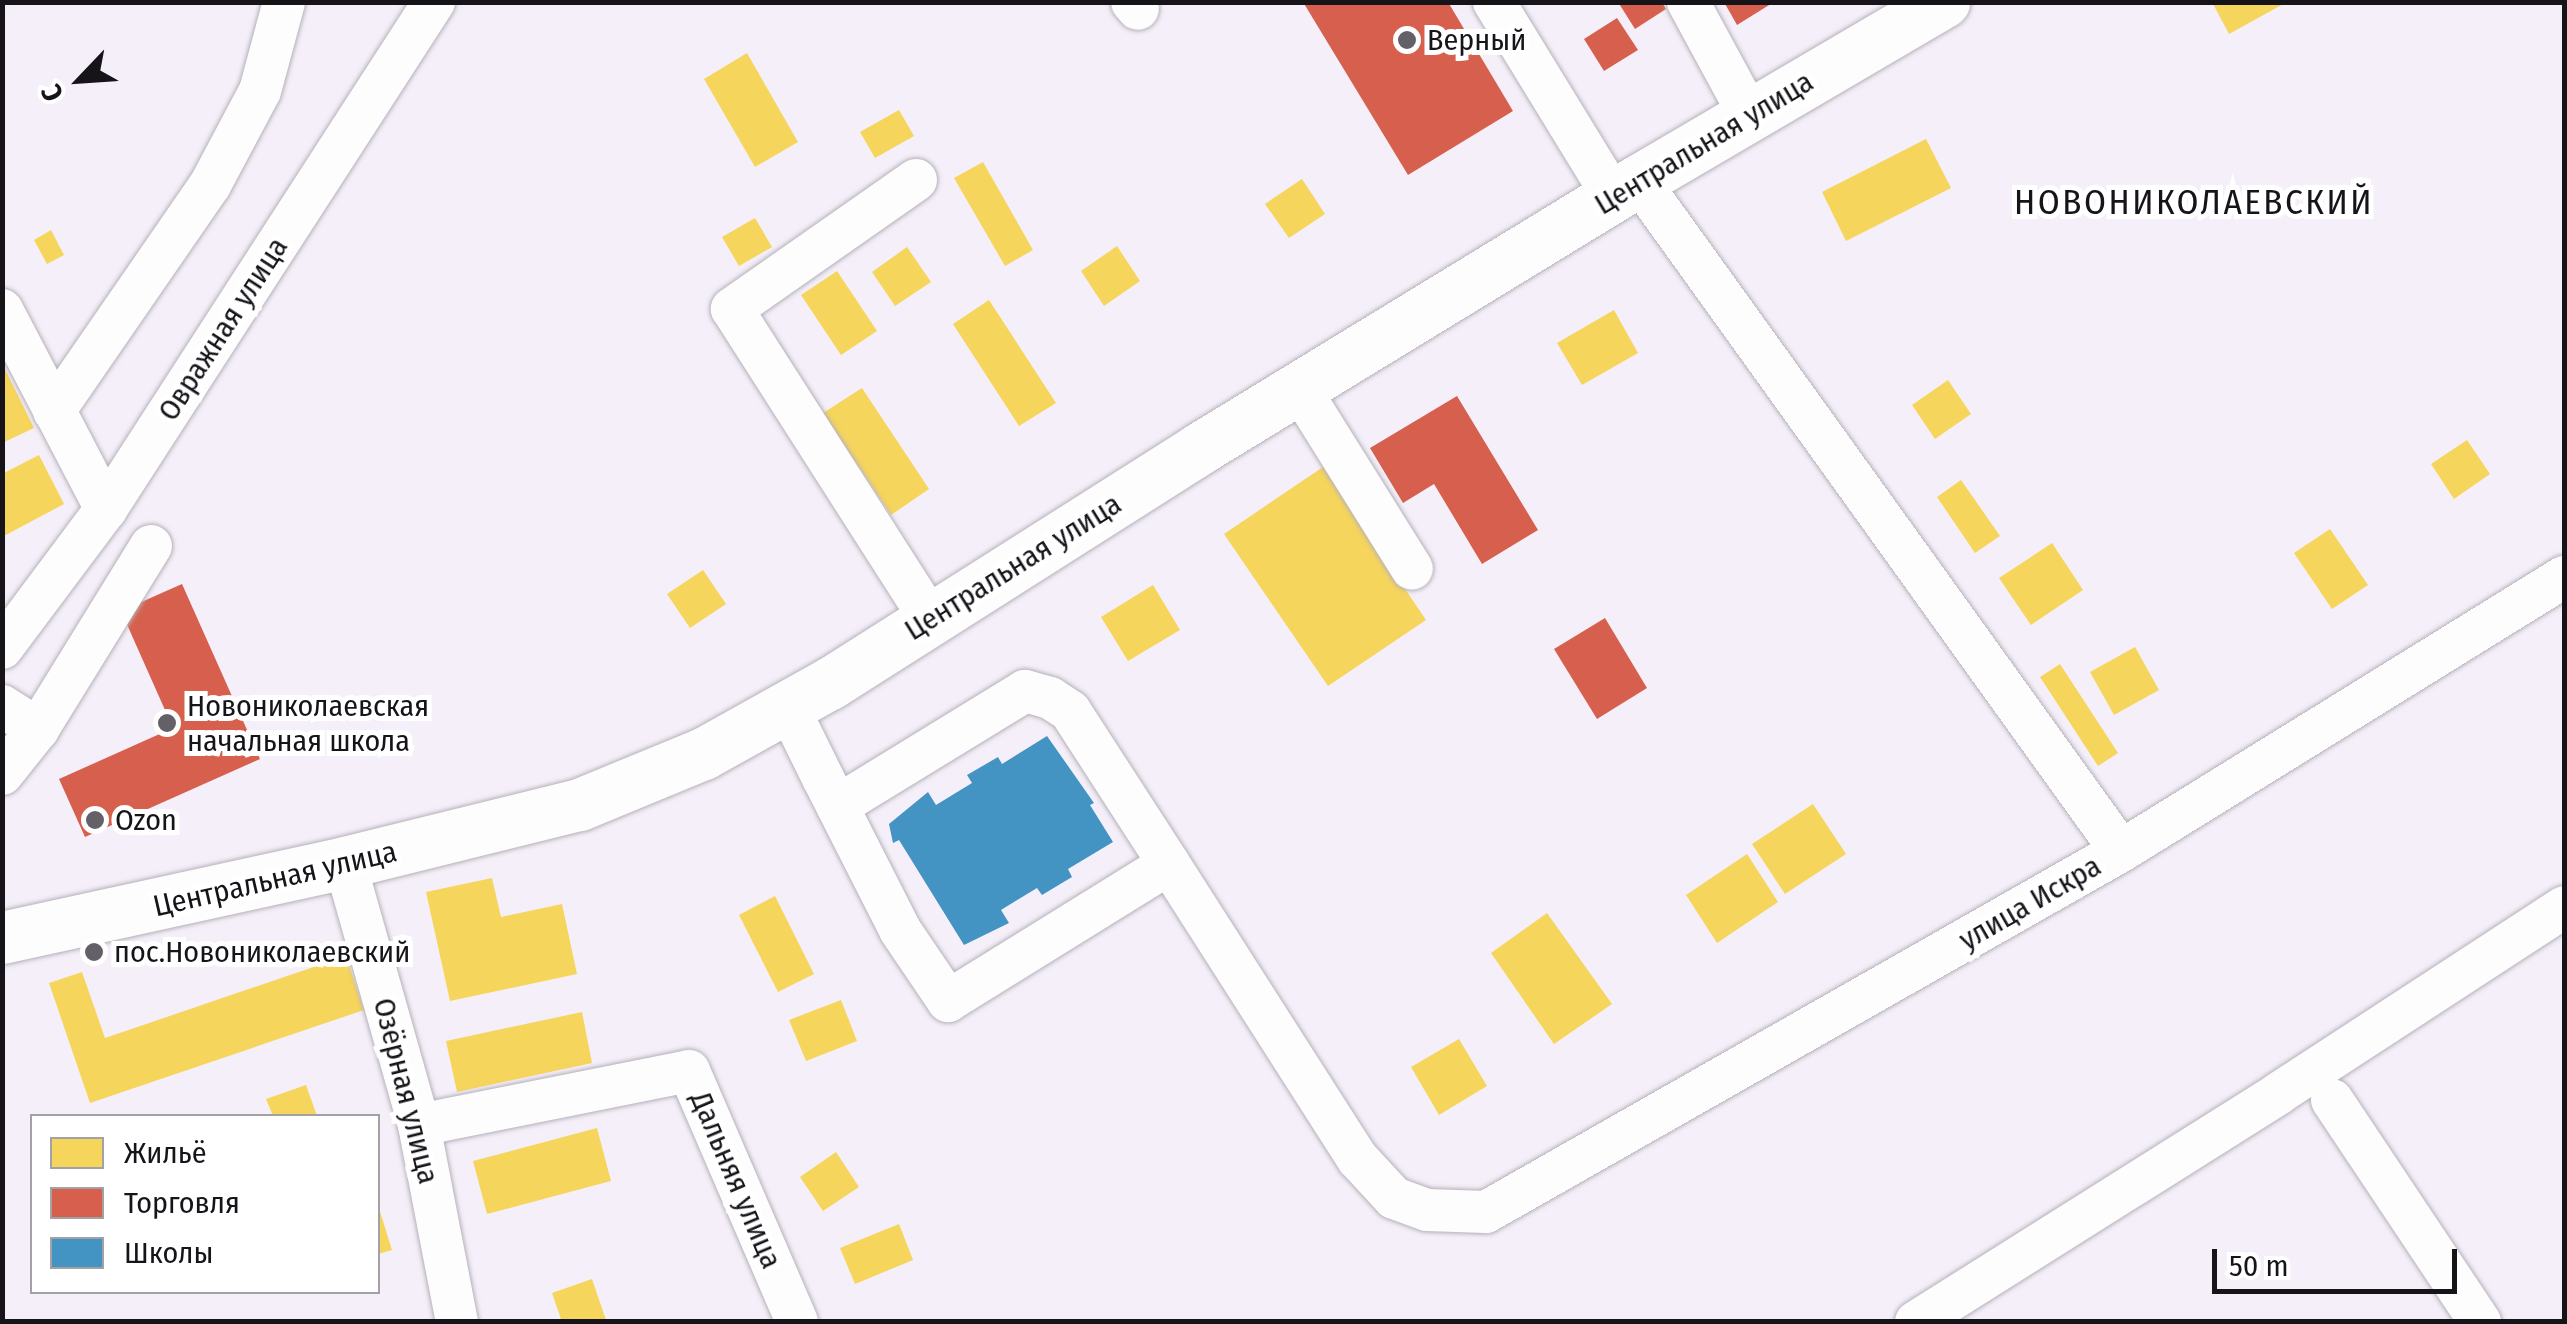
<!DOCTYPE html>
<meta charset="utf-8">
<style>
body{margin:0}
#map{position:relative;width:2567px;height:1324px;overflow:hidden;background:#f5eff9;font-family:"Fira Sans Condensed",sans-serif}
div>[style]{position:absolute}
.homes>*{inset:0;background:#f6d55c}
.shops>*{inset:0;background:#d6604d}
.schools>*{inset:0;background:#4393c3}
.roads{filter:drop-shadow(0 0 2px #b5b1b9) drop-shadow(0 0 2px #b5b1b9)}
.minor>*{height:42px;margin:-21px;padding:0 21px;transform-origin:21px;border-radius:21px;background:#fefdfe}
.major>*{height:52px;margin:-26px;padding:0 26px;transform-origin:26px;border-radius:26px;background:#fefdfe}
.dots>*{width:28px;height:28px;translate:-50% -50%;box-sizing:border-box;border:5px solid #fff;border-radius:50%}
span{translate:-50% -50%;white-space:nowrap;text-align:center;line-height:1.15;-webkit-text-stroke:10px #fff;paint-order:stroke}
.poi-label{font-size:30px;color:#161319}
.left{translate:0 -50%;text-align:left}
.street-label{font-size:30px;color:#161319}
.quarter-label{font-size:35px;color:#161319;letter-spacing:2.5px}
.frame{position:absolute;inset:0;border:5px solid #161319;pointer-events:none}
.legend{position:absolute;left:30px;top:1114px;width:350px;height:180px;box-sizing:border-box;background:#fff;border:2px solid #a2a1a3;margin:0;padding:12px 18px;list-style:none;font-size:30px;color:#161319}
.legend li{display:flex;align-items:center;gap:20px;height:50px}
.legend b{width:50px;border:2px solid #a2a1a3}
.north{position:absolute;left:30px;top:30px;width:100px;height:100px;-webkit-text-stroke:8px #fff;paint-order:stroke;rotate:245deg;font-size:28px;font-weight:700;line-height:40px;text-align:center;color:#161319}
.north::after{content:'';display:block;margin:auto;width:35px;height:45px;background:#161319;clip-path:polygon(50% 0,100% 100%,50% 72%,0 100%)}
.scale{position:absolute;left:2212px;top:1249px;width:245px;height:45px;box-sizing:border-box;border:5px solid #161319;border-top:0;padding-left:12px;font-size:30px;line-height:35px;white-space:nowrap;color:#161319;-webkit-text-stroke:8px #fff;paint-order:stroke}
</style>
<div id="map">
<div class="homes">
<div style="clip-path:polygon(2212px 2px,2287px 2px,2229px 34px)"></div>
<div style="clip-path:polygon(747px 53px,798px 142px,755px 167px,704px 79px)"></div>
<div style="clip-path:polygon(899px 110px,914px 136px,875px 158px,860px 132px)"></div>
<div style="clip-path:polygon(1926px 139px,1951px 188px,1846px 241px,1822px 192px)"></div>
<div style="clip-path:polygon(983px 162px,1033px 250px,1005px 266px,954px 178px)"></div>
<div style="clip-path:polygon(1302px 179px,1325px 214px,1289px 238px,1265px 204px)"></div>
<div style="clip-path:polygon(755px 218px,772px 247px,739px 266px,722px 237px)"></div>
<div style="clip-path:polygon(51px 230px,64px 255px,47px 264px,34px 240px)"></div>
<div style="clip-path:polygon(1117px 246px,1140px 281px,1104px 306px,1081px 271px)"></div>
<div style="clip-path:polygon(907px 247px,931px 282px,895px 306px,872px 272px)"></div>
<div style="clip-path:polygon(837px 271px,877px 331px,841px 355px,801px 295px)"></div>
<div style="clip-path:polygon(989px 300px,1056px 403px,1019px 426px,953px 324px)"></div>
<div style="clip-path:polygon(1614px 310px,1638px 353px,1582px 385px,1557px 343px)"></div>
<div style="clip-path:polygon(2px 363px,34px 428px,2px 443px)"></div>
<div style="clip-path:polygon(1948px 380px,1971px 414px,1935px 439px,1912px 405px)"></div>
<div style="clip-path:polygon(862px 388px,929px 489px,891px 515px,823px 413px)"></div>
<div style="clip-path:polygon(2467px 440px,2490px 474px,2454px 499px,2431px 464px)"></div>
<div style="clip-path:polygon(39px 455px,64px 504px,2px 537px,2px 474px)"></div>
<div style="clip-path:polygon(1323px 467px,1426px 620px,1328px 686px,1224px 534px)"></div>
<div style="clip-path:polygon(1961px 480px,2000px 536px,1975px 553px,1937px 497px)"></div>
<div style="clip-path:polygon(2330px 529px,2368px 585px,2332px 609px,2294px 553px)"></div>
<div style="clip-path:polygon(2052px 543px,2083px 590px,2031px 625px,1999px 578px)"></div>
<div style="clip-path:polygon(703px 570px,726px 604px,690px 628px,667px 594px)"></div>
<div style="clip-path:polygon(1153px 585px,1180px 630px,1128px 661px,1101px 617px)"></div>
<div style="clip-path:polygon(2135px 647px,2159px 690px,2114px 715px,2090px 672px)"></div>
<div style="clip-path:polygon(2060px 664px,2118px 753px,2098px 766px,2040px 677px)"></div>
<div style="clip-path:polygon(1813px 804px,1846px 854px,1785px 894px,1752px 844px)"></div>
<div style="clip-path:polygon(1747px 854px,1778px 902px,1717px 943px,1686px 895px)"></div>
<div style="clip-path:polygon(492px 878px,501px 917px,562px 904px,577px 974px,450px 1001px,426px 892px)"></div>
<div style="clip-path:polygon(775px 896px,814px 974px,778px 992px,739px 915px)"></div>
<div style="clip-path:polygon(1547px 913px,1612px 1004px,1554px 1044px,1491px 953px)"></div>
<div style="clip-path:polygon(346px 956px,364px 1010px,90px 1103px,49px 983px,82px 972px,105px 1038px)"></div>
<div style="clip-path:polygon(841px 1000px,857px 1041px,806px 1061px,789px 1020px)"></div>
<div style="clip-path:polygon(582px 1012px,592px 1063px,457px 1092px,446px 1041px)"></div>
<div style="clip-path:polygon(1459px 1039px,1487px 1086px,1439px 1115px,1411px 1067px)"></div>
<div style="clip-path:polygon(306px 1085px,317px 1116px,273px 1116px,266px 1099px)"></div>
<div style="clip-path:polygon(597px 1128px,611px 1181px,487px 1214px,473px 1161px)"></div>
<div style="clip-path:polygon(836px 1152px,859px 1187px,823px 1211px,800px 1177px)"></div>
<div style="clip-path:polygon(378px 1205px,392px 1250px,378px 1254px)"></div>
<div style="clip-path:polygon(899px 1224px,913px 1260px,855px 1284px,840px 1248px)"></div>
<div style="clip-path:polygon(592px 1279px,606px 1320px,562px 1322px,552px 1293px)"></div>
</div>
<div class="shops">
<div style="clip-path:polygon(1303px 2px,1448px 2px,1513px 111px,1408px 175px)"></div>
<div style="clip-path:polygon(1618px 2px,1662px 2px,1666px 9px,1635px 29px)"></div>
<div style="clip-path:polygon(1724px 2px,1774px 2px,1737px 25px)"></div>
<div style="clip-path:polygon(1617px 18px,1638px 50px,1604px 71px,1584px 39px)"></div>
<div style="clip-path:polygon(1457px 396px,1538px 530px,1482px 564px,1434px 484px,1403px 503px,1370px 448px)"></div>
<div style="clip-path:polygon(182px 584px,260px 759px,85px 837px,59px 779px,173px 728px,121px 611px)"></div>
<div style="clip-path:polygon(1605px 618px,1647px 688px,1597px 719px,1554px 649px)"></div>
</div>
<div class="schools">
<div style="clip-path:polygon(1047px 736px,1094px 803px,1090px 805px,1113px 842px,1068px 869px,1072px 877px,1042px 895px,1037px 888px,1001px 910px,1009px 923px,964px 945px,899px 840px,893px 843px,889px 824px,928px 792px,936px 805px,972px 783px,967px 775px,998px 757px,1002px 764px)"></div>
</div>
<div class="roads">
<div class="minor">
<div style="left:1132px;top:2px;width:9px;rotate:49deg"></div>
<div style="left:1494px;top:2px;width:228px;rotate:58.5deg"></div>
<div style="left:1688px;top:2px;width:130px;rotate:61.5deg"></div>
<div style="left:916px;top:180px;width:225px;rotate:145deg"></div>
<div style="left:732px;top:309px;width:368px;rotate:57.4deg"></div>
<div style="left:1639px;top:181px;width:825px;rotate:54.27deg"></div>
<div style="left:2px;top:310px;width:225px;rotate:62.4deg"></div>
<div style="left:1299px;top:388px;width:213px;rotate:58deg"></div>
<div style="left:54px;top:411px;width:275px;rotate:-55.4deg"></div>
<div style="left:210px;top:185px;width:106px;rotate:-62deg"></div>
<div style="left:260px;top:91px;width:92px;rotate:-74.9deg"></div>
<div style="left:2px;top:648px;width:174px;rotate:-53.2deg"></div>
<div style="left:106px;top:509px;width:604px;rotate:-57.1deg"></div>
<div style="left:2px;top:706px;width:43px;rotate:32.6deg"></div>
<div style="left:788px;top:707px;width:79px;rotate:63.8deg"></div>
<div style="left:823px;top:778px;width:170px;rotate:63.1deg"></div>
<div style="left:900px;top:930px;width:86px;rotate:55.9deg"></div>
<div style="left:948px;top:1001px;width:260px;rotate:-31.8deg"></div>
<div style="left:1169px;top:864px;width:182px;rotate:-122.9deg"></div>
<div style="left:1070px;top:711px;width:24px;rotate:-147deg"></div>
<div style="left:1050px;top:698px;width:26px;rotate:-164deg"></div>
<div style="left:1025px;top:691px;width:220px;rotate:148.5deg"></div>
<div style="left:2px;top:774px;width:58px;rotate:-51.3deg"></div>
<div style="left:38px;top:729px;width:215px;rotate:-58.3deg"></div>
<div style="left:345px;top:863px;width:272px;rotate:74.2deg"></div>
<div style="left:419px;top:1125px;width:201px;rotate:79.1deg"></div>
<div style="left:1169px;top:864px;width:350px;rotate:57.4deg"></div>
<div style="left:1358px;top:1159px;width:53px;rotate:47.3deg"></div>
<div style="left:1394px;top:1198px;width:35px;rotate:20deg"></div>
<div style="left:1427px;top:1210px;width:59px;rotate:1.9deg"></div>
<div style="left:1486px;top:1212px;width:730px;rotate:-29.62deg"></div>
<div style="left:2121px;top:851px;width:521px;rotate:-31.74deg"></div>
<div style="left:2332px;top:1100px;width:267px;rotate:56.3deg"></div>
<div style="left:419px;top:1125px;width:275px;rotate:-11.3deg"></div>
<div style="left:689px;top:1071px;width:273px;rotate:66.7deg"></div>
<div style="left:1916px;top:1322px;width:429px;rotate:-32.2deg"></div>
<div style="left:2279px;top:1093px;width:340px;rotate:-33.1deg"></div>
</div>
<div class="major">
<div style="left:2px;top:938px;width:351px;rotate:-12.3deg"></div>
<div style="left:345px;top:863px;width:242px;rotate:-13.9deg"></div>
<div style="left:580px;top:805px;width:134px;rotate:-22.4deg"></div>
<div style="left:704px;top:754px;width:144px;rotate:-29.1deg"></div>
<div style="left:830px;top:684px;width:438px;rotate:-32.4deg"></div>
<div style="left:1200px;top:449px;width:514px;rotate:-31.4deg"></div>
<div style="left:1639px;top:181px;width:354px;rotate:-30.4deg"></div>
</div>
</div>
<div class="dots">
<div style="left:1407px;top:40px;background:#646067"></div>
<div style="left:167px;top:723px;background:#646067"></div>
<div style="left:95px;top:820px;background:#646067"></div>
<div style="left:94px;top:952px;background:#646067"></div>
</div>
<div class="poi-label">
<span class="left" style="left:1427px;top:40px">Верный</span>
<span class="left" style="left:187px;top:723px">Новониколаевская<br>начальная школа</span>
<span class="left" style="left:115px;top:820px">Ozon</span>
<span class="left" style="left:114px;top:952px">пос.Новониколаевский</span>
</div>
<div class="street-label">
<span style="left:1704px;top:143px;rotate:-31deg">Центральная улица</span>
<span style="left:223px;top:329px;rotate:-57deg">Овражная улица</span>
<span style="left:1013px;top:567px;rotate:-32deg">Центральная улица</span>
<span style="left:275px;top:879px;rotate:-13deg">Центральная улица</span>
<span style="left:2030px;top:903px;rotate:-30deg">улица Искра</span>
<span style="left:406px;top:1091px;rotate:76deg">Озёрная улица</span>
<span style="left:736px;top:1180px;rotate:67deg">Дальняя улица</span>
</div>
<div class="quarter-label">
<span style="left:2194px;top:202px">НОВОНИКОЛАЕВСКИЙ</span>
</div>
<div class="frame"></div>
<ul class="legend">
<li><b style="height:28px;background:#f6d55c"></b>Жильё</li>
<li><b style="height:28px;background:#d6604d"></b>Торговля</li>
<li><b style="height:28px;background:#4393c3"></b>Школы</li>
</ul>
<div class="north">С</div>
<div class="scale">50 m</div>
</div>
